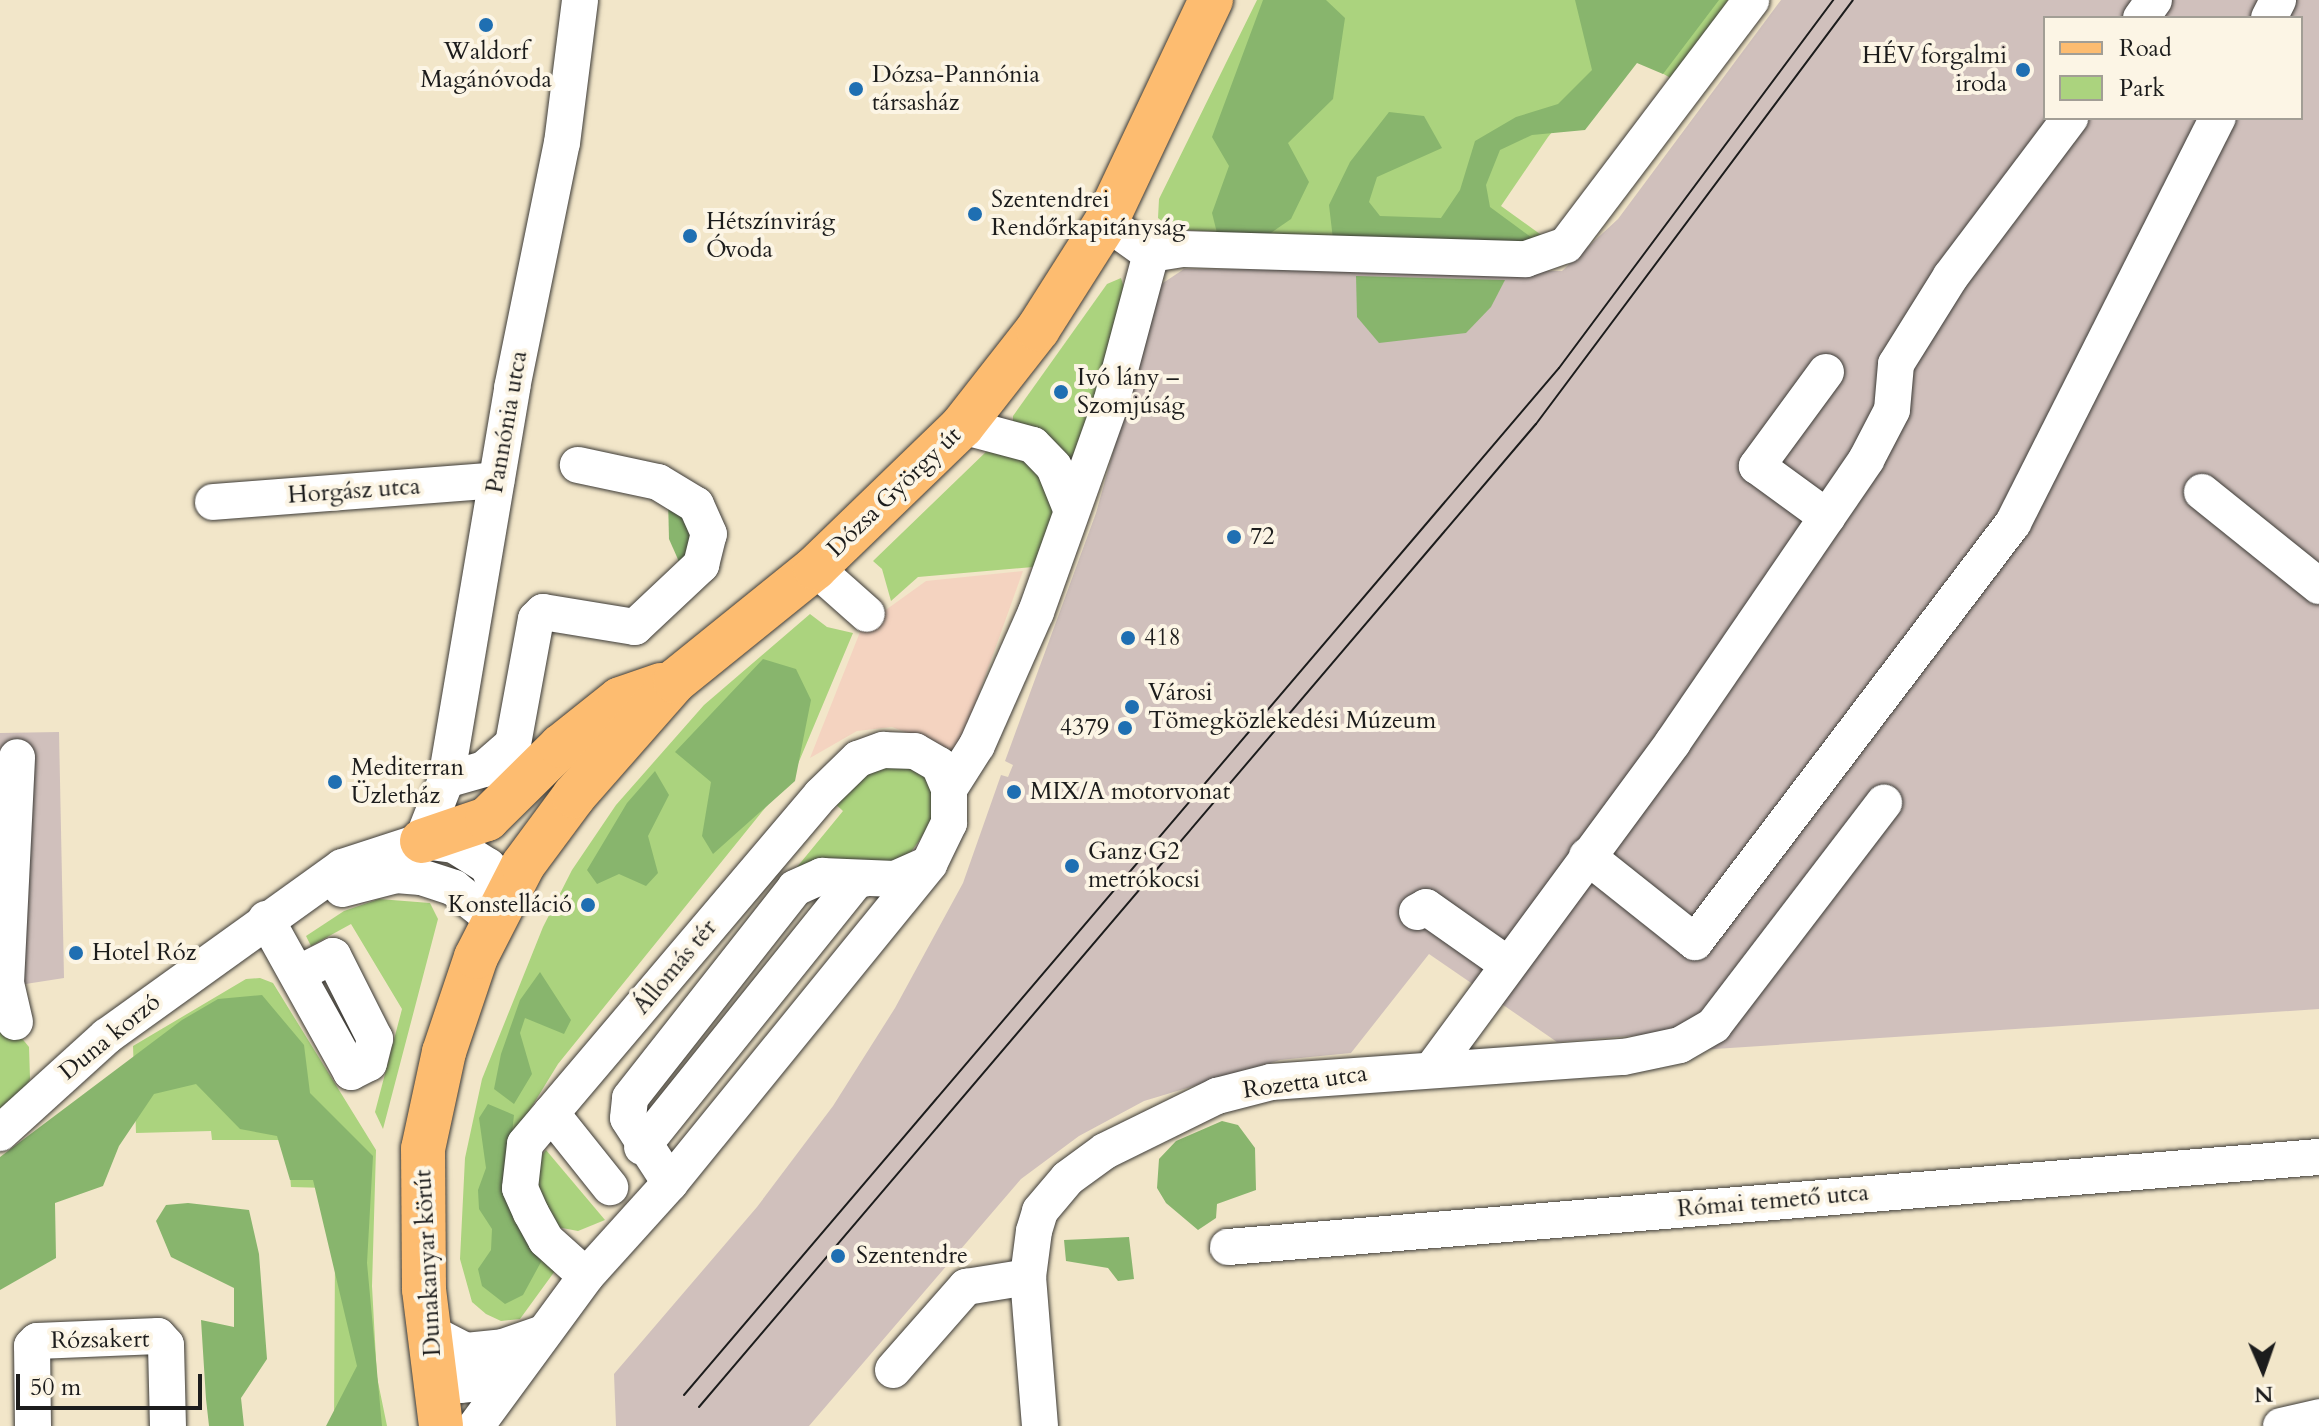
<!DOCTYPE html>
<meta charset="utf-8">
<style>
body{margin:0}
#map{position:relative;width:2319px;height:1426px;overflow:hidden;background:#f2e6c9;font-family:Cardo,serif}
div>[style]{position:absolute}
.built>*{inset:0;background:#f4d3c0}
.industrial>*{inset:0;background:#d0c0bc}
.green>*{inset:0;background:#abd37e}
.forest>*{inset:0;background:#88b56d}
.roads{filter:drop-shadow(0 0 2px #3c3a36) drop-shadow(0 0 2px #3c3a36)}
.minor>*{height:36px;margin:-18px;padding:0 18px;transform-origin:18px;border-radius:18px;background:#fff}
.major>*{height:44px;margin:-22px;padding:0 22px;transform-origin:22px;border-radius:22px;background:#fdbc70}
.tram>*{height:2px;margin:-1px;padding:0 1px;transform-origin:1px;border-radius:1px;background:#1c1c1c}
.dots>*{width:22px;height:22px;translate:-50% -50%;box-sizing:border-box;border:4px solid #fcf5e5;border-radius:50%}
span{translate:-50% -50%;white-space:nowrap;text-align:center;line-height:1.15;-webkit-text-stroke:8px #fcf5e5;paint-order:stroke}
.poi-label{font-size:24px;color:#1c1c1c}
.right{translate:-100% -50%;text-align:right}
.left{translate:0 -50%;text-align:left}
.street-label{font-size:24px;color:#1c1c1c}
.legend{position:absolute;left:2043px;top:16px;width:260px;height:104px;box-sizing:border-box;background:#fcf5e5;border:2px solid #a29e95;margin:0;padding:10px 14px;list-style:none;font-size:24px;color:#1c1c1c}
.legend li{display:flex;align-items:center;gap:16px;height:40px}
.legend b{width:40px;border:2px solid #a29e95}
.north{position:absolute;left:2223px;top:1330px;width:80px;height:80px;-webkit-text-stroke:6px #fcf5e5;paint-order:stroke;rotate:178deg;font-size:22px;font-weight:700;line-height:32px;text-align:center;color:#1c1c1c}
.north::after{content:'';display:block;margin:auto;width:28px;height:36px;background:#1c1c1c;clip-path:polygon(50% 0,100% 100%,50% 72%,0 100%)}
.scale{position:absolute;left:16px;top:1374px;width:186px;height:36px;box-sizing:border-box;border:4px solid #1c1c1c;border-top:0;padding-left:10px;font-size:24px;line-height:28px;white-space:nowrap;color:#1c1c1c;-webkit-text-stroke:6px #fcf5e5;paint-order:stroke}
</style>
<div id="map">
<div class="built">
<div style="clip-path:polygon(1023px 571px,958px 752px,892px 727px,857px 731px,810px 758px,862px 627px,926px 581px)"></div>
</div>
<div class="industrial">
<div style="clip-path:polygon(evenodd,1781px 0,2319px 0,2319px 1009px,1699px 1050px,1643px 1035px,1557px 1042px,1429px 954px,1351px 1053px,1280px 1060px,1144px 1101px,1079px 1136px,1021px 1179px,809px 1426px,616px 1426px,614px 1374px,757px 1207px,833px 1106px,895px 1008px,963px 883px,1001px 775px,1008px 777px,1013px 765px,1005px 761px,1096px 513px,1160px 285px,1184px 269px,1562px 271px,1618px 219px,1781px 0,2045px 18px,2301px 18px,2301px 118px,2045px 118px,2045px 18px)"></div>
<div style="clip-path:polygon(59px 732px,64px 978px,0 988px,0 733px)"></div>
</div>
<div class="green">
<div style="clip-path:polygon(1257px 0,1728px 0,1674px 80px,1620px 49px,1548px 137px,1501px 206px,1551px 242px,1464px 248px,1172px 229px,1158px 218px,1159px 199px)"></div>
<div style="clip-path:polygon(1121px 278px,1126px 294px,1077px 455px,1070px 458px,1013px 421px,1013px 416px,1107px 284px)"></div>
<div style="clip-path:polygon(990px 448px,1043px 465px,1058px 496px,1055px 535px,1033px 567px,918px 577px,891px 601px,882px 569px,873px 561px)"></div>
<div style="clip-path:polygon(810px 614px,827px 627px,853px 633px,795px 771px,558px 1064px,523px 1121px,515px 1162px,560px 1264px,520px 1319px,501px 1321px,486px 1314px,472px 1302px,460px 1259px,465px 1158px,482px 1079px,543px 927px,572px 870px,616px 805px,704px 705px)"></div>
<div style="clip-path:polygon(880px 762px,916px 762px,935px 776px,939px 813px,911px 852px,890px 863px,829px 858px,804px 872px,797px 867px,843px 811px,831px 800px)"></div>
<div style="clip-path:polygon(379px 899px,430px 903px,438px 919px,383px 1129px,375px 1112px,402px 1009px,351px 924px,311px 946px,306px 936px,344px 911px)"></div>
<div style="clip-path:polygon(260px 978px,273px 983px,376px 1150px,372px 1286px,377px 1377px,387px 1426px,334px 1426px,335px 1256px,327px 1188px,291px 1187px,287px 1140px,212px 1140px,211px 1131px,136px 1133px,133px 1046px,246px 979px)"></div>
<div style="clip-path:polygon(0 1029px,20px 1036px,29px 1047px,30px 1079px,22px 1098px,0 1115px)"></div>
<div style="clip-path:polygon(546px 1150px,605px 1220px,578px 1231px,557px 1227px,546px 1216px,533px 1167px)"></div>
</div>
<div class="forest">
<div style="clip-path:polygon(1263px 0,1326px 0,1345px 18px,1333px 99px,1288px 143px,1309px 182px,1291px 219px,1259px 241px,1219px 241px,1212px 213px,1229px 166px,1212px 137px)"></div>
<div style="clip-path:polygon(1575px 0,1719px 0,1663px 74px,1637px 63px,1585px 130px,1532px 135px,1500px 150px,1486px 185px,1490px 207px,1535px 240px,1515px 253px,1334px 248px,1329px 205px,1350px 162px,1389px 112px,1424px 116px,1442px 148px,1377px 177px,1369px 202px,1380px 216px,1441px 218px,1460px 190px,1475px 141px,1516px 117px,1558px 104px,1592px 70px)"></div>
<div style="clip-path:polygon(1356px 276px,1505px 280px,1491px 307px,1466px 333px,1379px 343px,1357px 317px)"></div>
<div style="clip-path:polygon(668px 498px,701px 521px,684px 573px,669px 539px)"></div>
<div style="clip-path:polygon(763px 659px,796px 669px,811px 700px,795px 781px,713px 854px,702px 836px,711px 782px,675px 752px)"></div>
<div style="clip-path:polygon(655px 771px,669px 795px,648px 836px,658px 873px,646px 886px,619px 874px,597px 884px,587px 870px,627px 803px)"></div>
<div style="clip-path:polygon(540px 972px,571px 1020px,564px 1034px,525px 1018px,520px 1033px,532px 1074px,514px 1104px,494px 1089px,501px 1054px,520px 1000px)"></div>
<div style="clip-path:polygon(262px 995px,304px 1045px,310px 1093px,373px 1156px,367px 1263px,382px 1426px,326px 1426px,357px 1366px,313px 1180px,290px 1180px,277px 1136px,240px 1129px,196px 1084px,154px 1094px,119px 1146px,103px 1186px,55px 1203px,56px 1258px,0 1290px,0 1157px,182px 1020px,218px 999px)"></div>
<div style="clip-path:polygon(488px 1104px,514px 1115px,506px 1186px,514px 1222px,539px 1249px,541px 1262px,523px 1295px,505px 1304px,482px 1286px,478px 1269px,491px 1250px,492px 1229px,479px 1209px,478px 1190px,486px 1168px,479px 1118px)"></div>
<div style="clip-path:polygon(1222px 1121px,1238px 1125px,1255px 1148px,1256px 1190px,1217px 1204px,1216px 1218px,1198px 1230px,1166px 1203px,1157px 1188px,1159px 1159px,1176px 1141px)"></div>
<div style="clip-path:polygon(188px 1203px,249px 1210px,259px 1254px,267px 1359px,241px 1398px,244px 1426px,209px 1426px,206px 1399px,201px 1320px,234px 1327px,234px 1288px,171px 1257px,156px 1221px,166px 1205px)"></div>
<div style="clip-path:polygon(1129px 1237px,1134px 1279px,1118px 1281px,1108px 1268px,1066px 1261px,1064px 1240px)"></div>
</div>
<div class="roads">
<div class="minor">
<div style="left:2141px;top:18px;width:22px;rotate:-54deg"></div>
<div style="left:2269px;top:18px;width:20px;rotate:-63deg"></div>
<div style="left:1151px;top:254px;width:32px;rotate:-9deg"></div>
<div style="left:1183px;top:249px;width:343px;rotate:1.7deg"></div>
<div style="left:1526px;top:259px;width:42px;rotate:-19.3deg"></div>
<div style="left:1566px;top:245px;width:307px;rotate:-52.9deg"></div>
<div style="left:1826px;top:372px;width:117px;rotate:126.3deg"></div>
<div style="left:1757px;top:466px;width:87px;rotate:36.1deg"></div>
<div style="left:962px;top:426px;width:73px;rotate:15deg"></div>
<div style="left:1033px;top:445px;width:30px;rotate:46deg"></div>
<div style="left:1054px;top:467px;width:45px;rotate:68deg"></div>
<div style="left:2202px;top:492px;width:150px;rotate:38.8deg"></div>
<div style="left:213px;top:502px;width:284px;rotate:-4.4deg"></div>
<div style="left:815px;top:568px;width:69px;rotate:41.5deg"></div>
<div style="left:446px;top:780px;width:40px;rotate:-16deg"></div>
<div style="left:484px;top:769px;width:38px;rotate:-41deg"></div>
<div style="left:513px;top:744px;width:127px;rotate:-79.6deg"></div>
<div style="left:536px;top:619px;width:10px;rotate:-45deg"></div>
<div style="left:543px;top:612px;width:93px;rotate:9.3deg"></div>
<div style="left:635px;top:627px;width:91px;rotate:-43.2deg"></div>
<div style="left:701px;top:565px;width:32px;rotate:-76deg"></div>
<div style="left:709px;top:534px;width:32px;rotate:-114deg"></div>
<div style="left:696px;top:505px;width:44px;rotate:-148.8deg"></div>
<div style="left:658px;top:482px;width:82px;rotate:-168deg"></div>
<div style="left:422px;top:841px;width:66px;rotate:-68.5deg"></div>
<div style="left:446px;top:780px;width:398px;rotate:-80.4deg"></div>
<div style="left:512px;top:388px;width:250px;rotate:-78.5deg"></div>
<div style="left:562px;top:143px;width:144px;rotate:-82.8deg"></div>
<div style="left:1587px;top:856px;width:138px;rotate:38.5deg"></div>
<div style="left:1695px;top:942px;width:526px;rotate:-52.8deg"></div>
<div style="left:2013px;top:523px;width:454px;rotate:-63.2deg"></div>
<div style="left:342px;top:889px;width:56px;rotate:-14.5deg"></div>
<div style="left:396px;top:875px;width:25px;rotate:5deg"></div>
<div style="left:421px;top:877px;width:35px;rotate:18deg"></div>
<div style="left:454px;top:888px;width:51px;rotate:38.7deg"></div>
<div style="left:1417px;top:912px;width:10px;rotate:-29deg"></div>
<div style="left:1426px;top:907px;width:99px;rotate:35.1deg"></div>
<div style="left:266px;top:919px;width:175px;rotate:60.9deg"></div>
<div style="left:351px;top:1072px;width:20px;rotate:-27deg"></div>
<div style="left:369px;top:1063px;width:25px;rotate:-76deg"></div>
<div style="left:375px;top:1039px;width:93px;rotate:-116.8deg"></div>
<div style="left:333px;top:956px;width:37px;rotate:153deg"></div>
<div style="left:15px;top:1022px;width:40px;rotate:-103deg"></div>
<div style="left:6px;top:983px;width:226px;rotate:-87.2deg"></div>
<div style="left:1433px;top:1068px;width:405px;rotate:-53.6deg"></div>
<div style="left:1673px;top:742px;width:342px;rotate:-55.6deg"></div>
<div style="left:1866px;top:460px;width:56px;rotate:-62.5deg"></div>
<div style="left:1892px;top:410px;width:46px;rotate:-85deg"></div>
<div style="left:1896px;top:364px;width:104px;rotate:-58deg"></div>
<div style="left:1951px;top:276px;width:198px;rotate:-53deg"></div>
<div style="left:551px;top:1113px;width:95px;rotate:51.4deg"></div>
<div style="left:0;top:1133px;width:144px;rotate:-42.2deg"></div>
<div style="left:107px;top:1036px;width:289px;rotate:-35.7deg"></div>
<div style="left:342px;top:867px;width:84px;rotate:-18deg"></div>
<div style="left:422px;top:841px;width:32px;rotate:7deg"></div>
<div style="left:454px;top:845px;width:40px;rotate:32deg"></div>
<div style="left:488px;top:866px;width:16px;rotate:68deg"></div>
<div style="left:494px;top:881px;width:39px;rotate:90deg"></div>
<div style="left:642px;top:1147px;width:343px;rotate:-51.2deg"></div>
<div style="left:857px;top:880px;width:11px;rotate:-10deg"></div>
<div style="left:670px;top:1183px;width:77px;rotate:-122.9deg"></div>
<div style="left:628px;top:1118px;width:20px;rotate:-84deg"></div>
<div style="left:630px;top:1098px;width:267px;rotate:-51.8deg"></div>
<div style="left:795px;top:888px;width:30px;rotate:-24deg"></div>
<div style="left:822px;top:876px;width:73px;rotate:2.4deg"></div>
<div style="left:895px;top:879px;width:37px;rotate:-24deg"></div>
<div style="left:1228px;top:1247px;width:1095px;rotate:-4.72deg"></div>
<div style="left:586px;top:1276px;width:54px;rotate:-138deg"></div>
<div style="left:546px;top:1240px;width:31px;rotate:-119deg"></div>
<div style="left:531px;top:1213px;width:27px;rotate:-114deg"></div>
<div style="left:520px;top:1188px;width:44px;rotate:-83.5deg"></div>
<div style="left:525px;top:1144px;width:458px;rotate:-49.7deg"></div>
<div style="left:821px;top:795px;width:52px;rotate:-44.2deg"></div>
<div style="left:858px;top:759px;width:27px;rotate:-20deg"></div>
<div style="left:883px;top:750px;width:32px;rotate:2deg"></div>
<div style="left:915px;top:751px;width:28px;rotate:30deg"></div>
<div style="left:939px;top:765px;width:26px;rotate:67deg"></div>
<div style="left:429px;top:1332px;width:42px;rotate:27.2deg"></div>
<div style="left:466px;top:1351px;width:37px;rotate:-6deg"></div>
<div style="left:503px;top:1347px;width:42px;rotate:-19.3deg"></div>
<div style="left:893px;top:1370px;width:111px;rotate:-48.7deg"></div>
<div style="left:966px;top:1287px;width:63px;rotate:-9.2deg"></div>
<div style="left:433px;top:1374px;width:29px;rotate:22deg"></div>
<div style="left:460px;top:1385px;width:48px;rotate:-5.9deg"></div>
<div style="left:33px;top:1426px;width:80px;rotate:-90.7deg"></div>
<div style="left:32px;top:1346px;width:7px;rotate:-45deg"></div>
<div style="left:37px;top:1341px;width:121px;rotate:-2.4deg"></div>
<div style="left:158px;top:1336px;width:12px;rotate:48deg"></div>
<div style="left:166px;top:1345px;width:81px;rotate:88.6deg"></div>
<div style="left:476px;top:1426px;width:186px;rotate:-53.7deg"></div>
<div style="left:586px;top:1276px;width:125px;rotate:-47.9deg"></div>
<div style="left:670px;top:1183px;width:411px;rotate:-50.9deg"></div>
<div style="left:929px;top:864px;width:46px;rotate:-64deg"></div>
<div style="left:949px;top:823px;width:34px;rotate:-90deg"></div>
<div style="left:949px;top:789px;width:52px;rotate:-57.5deg"></div>
<div style="left:977px;top:745px;width:145px;rotate:-66.1deg"></div>
<div style="left:1036px;top:612px;width:222px;rotate:-70.3deg"></div>
<div style="left:1111px;top:403px;width:154px;rotate:-75deg"></div>
<div style="left:1151px;top:254px;width:55px;rotate:-144.6deg"></div>
<div style="left:1040px;top:1426px;width:149px;rotate:-94.6deg"></div>
<div style="left:1028px;top:1277px;width:46px;rotate:-82.6deg"></div>
<div style="left:1034px;top:1231px;width:21px;rotate:-73deg"></div>
<div style="left:1040px;top:1211px;width:43px;rotate:-49.7deg"></div>
<div style="left:1068px;top:1178px;width:46px;rotate:-36.1deg"></div>
<div style="left:1105px;top:1151px;width:125px;rotate:-26.2deg"></div>
<div style="left:1217px;top:1096px;width:56px;rotate:-14.5deg"></div>
<div style="left:1271px;top:1082px;width:354px;rotate:-4.1deg"></div>
<div style="left:1624px;top:1057px;width:57px;rotate:-12.1deg"></div>
<div style="left:1680px;top:1045px;width:39px;rotate:-30deg"></div>
<div style="left:1714px;top:1025px;width:280px;rotate:-52.6deg"></div>
<div style="left:2281px;top:1426px;width:39px;rotate:-13deg"></div>
</div>
<div class="major">
<div style="left:422px;top:841px;width:69px;rotate:-18.7deg"></div>
<div style="left:487px;top:819px;width:104px;rotate:-44.6deg"></div>
<div style="left:561px;top:746px;width:75px;rotate:-38.5deg"></div>
<div style="left:620px;top:699px;width:43px;rotate:-18.9deg"></div>
<div style="left:441px;top:1426px;width:138px;rotate:-97.1deg"></div>
<div style="left:424px;top:1289px;width:140px;rotate:-90.4deg"></div>
<div style="left:423px;top:1149px;width:99px;rotate:-77.8deg"></div>
<div style="left:444px;top:1052px;width:100px;rotate:-71.4deg"></div>
<div style="left:476px;top:957px;width:103px;rotate:-62.9deg"></div>
<div style="left:523px;top:865px;width:86px;rotate:-53.5deg"></div>
<div style="left:574px;top:796px;width:153px;rotate:-48.7deg"></div>
<div style="left:675px;top:681px;width:180px;rotate:-38.9deg"></div>
<div style="left:815px;top:568px;width:204px;rotate:-44deg"></div>
<div style="left:962px;top:426px;width:123px;rotate:-51.9deg"></div>
<div style="left:1038px;top:329px;width:127px;rotate:-57.6deg"></div>
<div style="left:1106px;top:222px;width:246px;rotate:-64.7deg"></div>
</div>
</div>
<div class="tram">
<div style="left:684px;top:1395px;width:1349px;rotate:-49.57deg"></div>
<div style="left:1559px;top:368px;width:459px;rotate:-53.3deg"></div>
<div style="left:699px;top:1407px;width:1291px;rotate:-49.59deg"></div>
<div style="left:1536px;top:424px;width:529px;rotate:-53.22deg"></div>
</div>
<div class="dots">
<div style="left:486px;top:25px;background:#1f6fb2"></div>
<div style="left:2023px;top:70px;background:#1f6fb2"></div>
<div style="left:856px;top:89px;background:#1f6fb2"></div>
<div style="left:975px;top:214px;background:#1f6fb2"></div>
<div style="left:690px;top:236px;background:#1f6fb2"></div>
<div style="left:1061px;top:392px;background:#1f6fb2"></div>
<div style="left:1234px;top:537px;background:#1f6fb2"></div>
<div style="left:1128px;top:638px;background:#1f6fb2"></div>
<div style="left:1132px;top:707px;background:#1f6fb2"></div>
<div style="left:1125px;top:728px;background:#1f6fb2"></div>
<div style="left:335px;top:782px;background:#1f6fb2"></div>
<div style="left:1014px;top:792px;background:#1f6fb2"></div>
<div style="left:1072px;top:866px;background:#1f6fb2"></div>
<div style="left:588px;top:905px;background:#1f6fb2"></div>
<div style="left:76px;top:953px;background:#1f6fb2"></div>
<div style="left:838px;top:1256px;background:#1f6fb2"></div>
</div>
<div class="poi-label">
<span style="left:486px;top:66px">Waldorf<br>Magánóvoda</span>
<span class="right" style="left:2007px;top:70px">HÉV forgalmi<br>iroda</span>
<span class="left" style="left:872px;top:89px">Dózsa-Pannónia<br>társasház</span>
<span class="left" style="left:991px;top:214px">Szentendrei<br>Rendőrkapitányság</span>
<span class="left" style="left:706px;top:236px">Hétszínvirág<br>Óvoda</span>
<span class="left" style="left:1077px;top:392px">Ivó lány –<br>Szomjúság</span>
<span class="left" style="left:1250px;top:537px">72</span>
<span class="left" style="left:1144px;top:638px">418</span>
<span class="left" style="left:1148px;top:707px">Városi<br>Tömegközlekedési Múzeum</span>
<span class="right" style="left:1109px;top:728px">4379</span>
<span class="left" style="left:351px;top:782px">Mediterran<br>Üzletház</span>
<span class="left" style="left:1030px;top:792px">MIX/A motorvonat</span>
<span class="left" style="left:1088px;top:866px">Ganz G2<br>metrókocsi</span>
<span class="right" style="left:572px;top:905px">Konstelláció</span>
<span class="left" style="left:92px;top:953px">Hotel Róz</span>
<span class="left" style="left:856px;top:1256px">Szentendre</span>
</div>
<div class="street-label">
<span style="left:507px;top:422px;rotate:-80deg">Pannónia utca</span>
<span style="left:354px;top:491px;rotate:-4deg">Horgász utca</span>
<span style="left:894px;top:492px;rotate:-44deg">Dózsa György út</span>
<span style="left:675px;top:967px;rotate:-50deg">Állomás tér</span>
<span style="left:110px;top:1037px;rotate:-39deg">Duna korzó</span>
<span style="left:1305px;top:1082px;rotate:-8deg">Rozetta utca</span>
<span style="left:1773px;top:1201px;rotate:-5deg">Római temető utca</span>
<span style="left:428px;top:1263px;rotate:-93deg">Dunakanyar körút</span>
<span style="left:100px;top:1340px;rotate:-1deg">Rózsakert</span>
</div>
<ul class="legend">
<li><b style="height:10px;background:#fdbc70"></b>Road</li>
<li><b style="height:22px;background:#abd37e"></b>Park</li>
</ul>
<div class="north">N</div>
<div class="scale">50 m</div>
</div>
